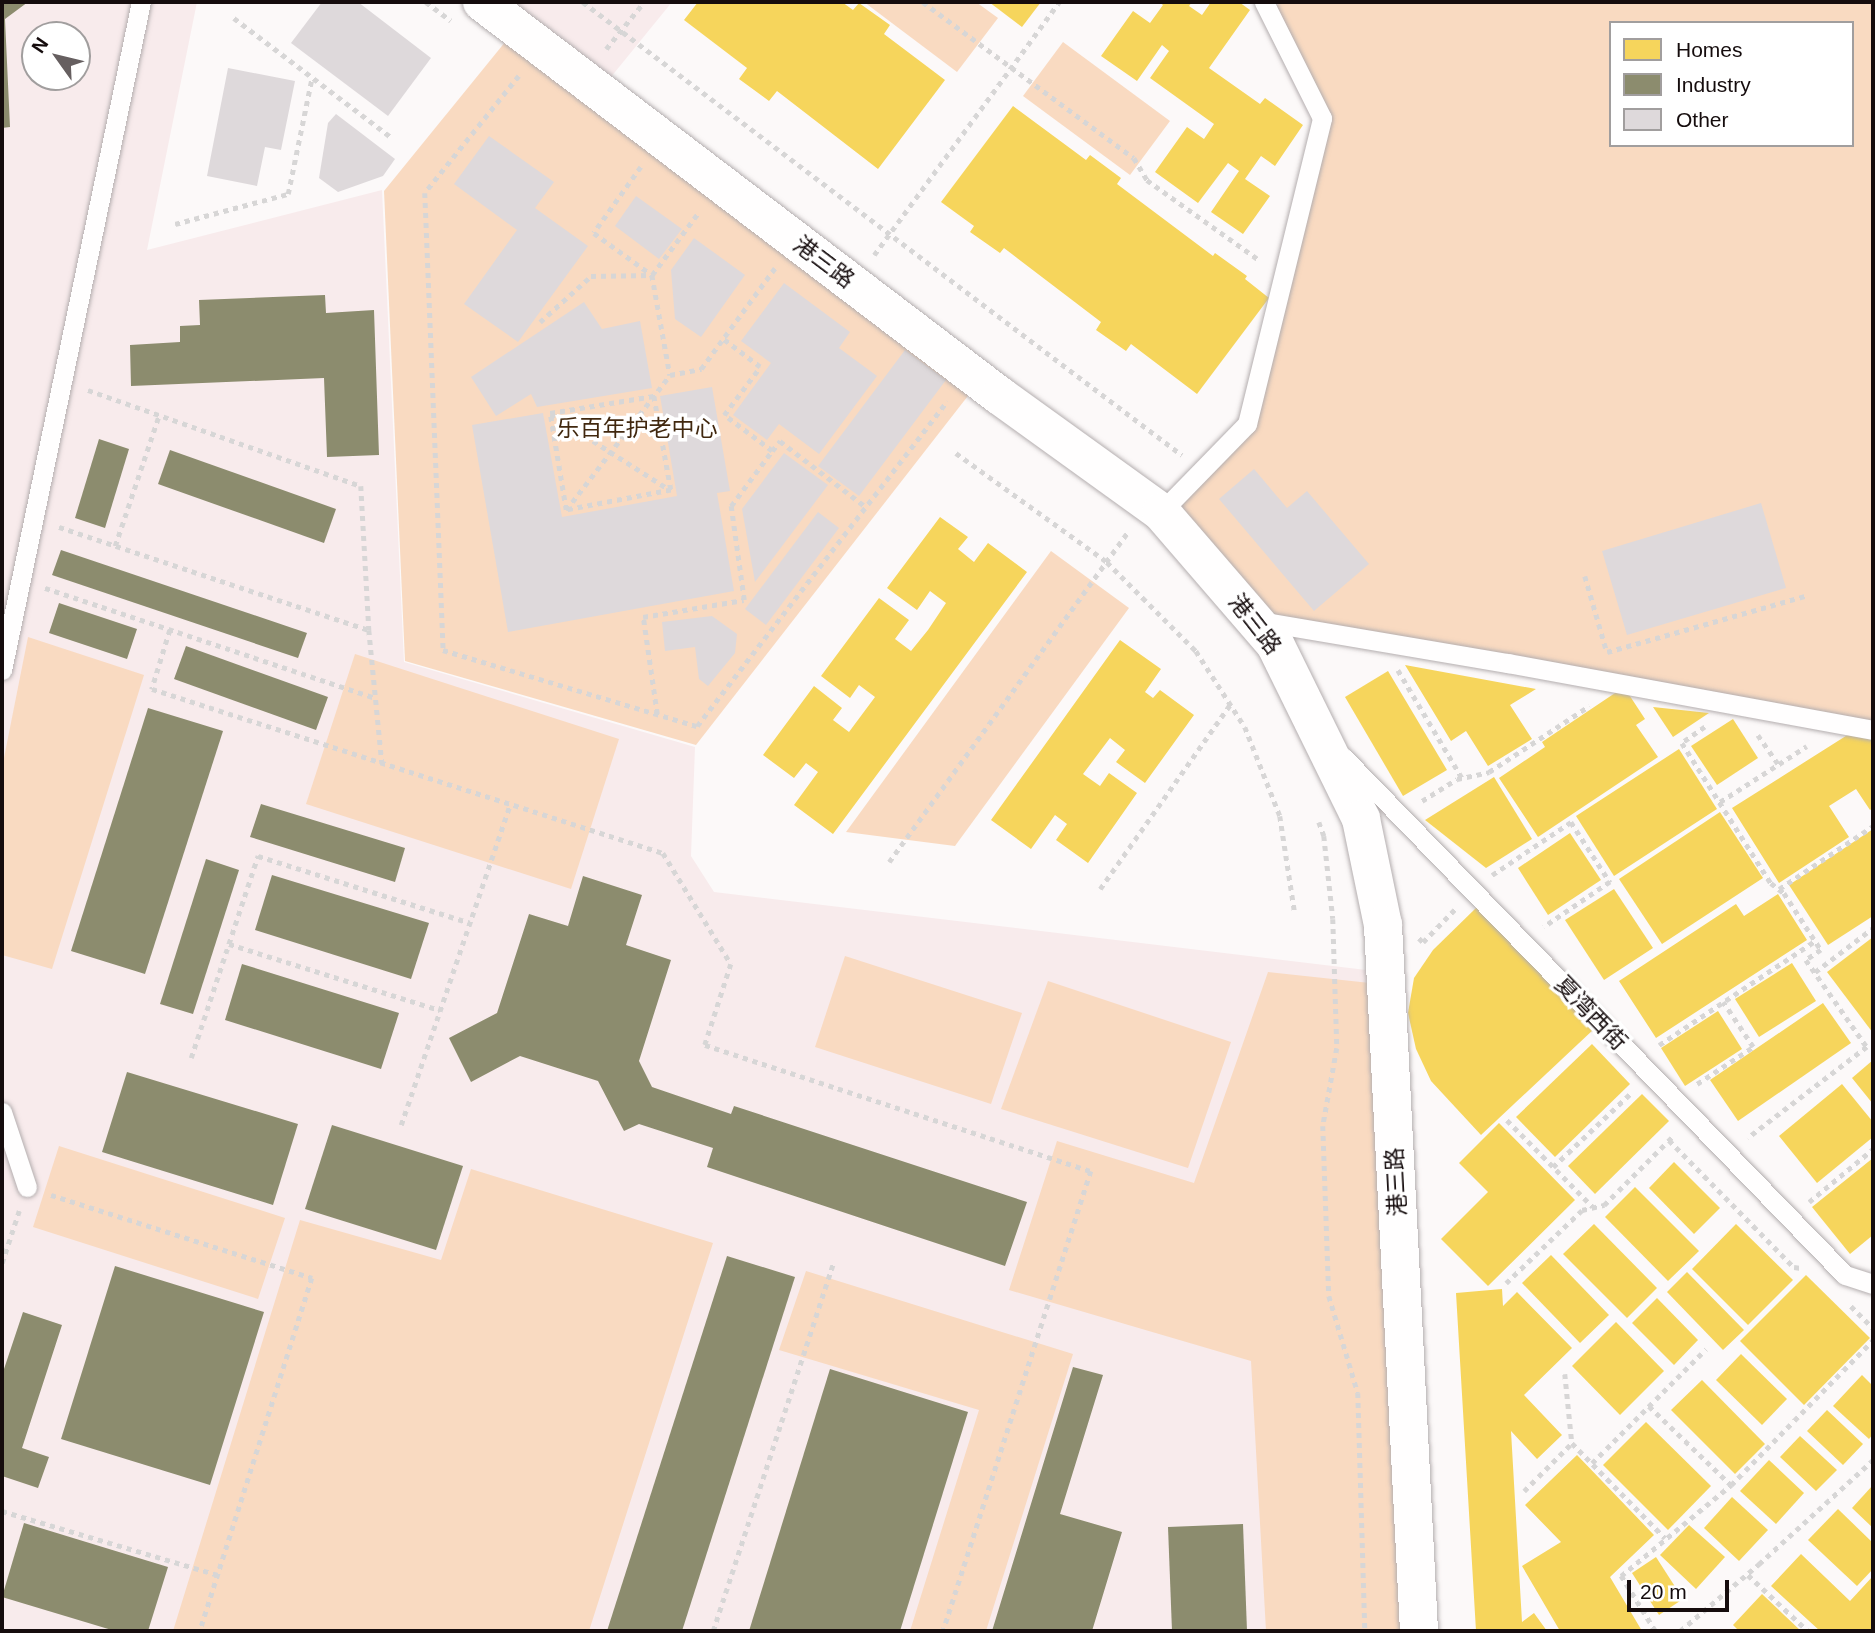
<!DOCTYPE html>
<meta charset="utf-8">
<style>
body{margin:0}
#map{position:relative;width:1875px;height:1633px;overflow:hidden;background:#fcf9f9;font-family:Arial,"Noto Sans SC",sans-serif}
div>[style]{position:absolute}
.built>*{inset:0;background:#f8ebec}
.green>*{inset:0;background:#f9dac1}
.homes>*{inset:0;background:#f6d55c}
.industry>*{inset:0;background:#8c8c6e}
.building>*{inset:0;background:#ded9db}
.path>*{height:4.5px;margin-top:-2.25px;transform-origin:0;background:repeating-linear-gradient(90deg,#d7d6d6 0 5px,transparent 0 10px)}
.roads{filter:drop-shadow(0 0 2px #b4aeaf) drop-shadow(0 0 2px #b4aeaf)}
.lane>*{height:19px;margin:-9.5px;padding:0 9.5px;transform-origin:9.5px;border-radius:9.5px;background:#fffefe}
.secondary>*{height:38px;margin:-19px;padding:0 19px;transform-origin:19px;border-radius:19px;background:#fffefe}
span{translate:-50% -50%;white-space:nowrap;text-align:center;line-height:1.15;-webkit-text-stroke:7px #fff;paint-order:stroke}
.street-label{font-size:23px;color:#150c0d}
.park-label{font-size:23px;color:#41280f}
.frame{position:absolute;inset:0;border:4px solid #150c0d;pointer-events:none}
.legend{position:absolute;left:1609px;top:21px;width:245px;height:126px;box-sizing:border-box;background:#fff;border:2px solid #a19e9e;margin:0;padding:9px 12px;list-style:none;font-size:21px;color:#150c0d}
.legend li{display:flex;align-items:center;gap:14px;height:35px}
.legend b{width:35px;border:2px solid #a19e9e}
.north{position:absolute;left:21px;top:21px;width:70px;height:70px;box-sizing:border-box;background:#fff;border:2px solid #a19e9e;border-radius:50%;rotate:304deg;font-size:19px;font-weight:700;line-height:28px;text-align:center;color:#150c0d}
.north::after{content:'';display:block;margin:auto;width:24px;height:32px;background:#665f60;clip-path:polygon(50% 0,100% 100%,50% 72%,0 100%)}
.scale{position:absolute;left:1627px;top:1580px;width:102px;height:32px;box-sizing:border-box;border:4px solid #150c0d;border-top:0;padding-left:9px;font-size:21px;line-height:24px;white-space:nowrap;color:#150c0d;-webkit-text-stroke:5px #fff;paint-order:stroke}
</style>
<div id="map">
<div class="built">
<div style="clip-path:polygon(evenodd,2px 2px,197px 2px,147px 250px,382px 190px,404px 662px,695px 747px,691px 856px,714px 892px,1383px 972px,1415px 1631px,2px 1631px,2px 2px,35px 35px,77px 35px,77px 77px,35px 77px,35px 35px)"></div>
<div style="clip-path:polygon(487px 2px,672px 2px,602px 88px)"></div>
</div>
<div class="green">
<div style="clip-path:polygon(864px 2px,976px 2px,998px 18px,957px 72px)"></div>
<div style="clip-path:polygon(evenodd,1282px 2px,1873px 2px,1873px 727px,1255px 619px,1162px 512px,1248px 425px,1323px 118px,1269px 10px,1282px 2px,1611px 23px,1852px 23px,1852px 145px,1611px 145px,1611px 23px)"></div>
<div style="clip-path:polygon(514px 31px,978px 383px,696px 745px,405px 661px,384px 191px)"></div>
<div style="clip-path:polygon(1063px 42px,1170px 121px,1130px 175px,1023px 96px)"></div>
<div style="clip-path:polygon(1051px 551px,1129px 608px,955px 846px,846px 832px)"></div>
<div style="clip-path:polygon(28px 637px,144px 675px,52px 969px,2px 955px,2px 768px)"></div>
<div style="clip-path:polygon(355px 654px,619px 739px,571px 889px,306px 804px)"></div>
<div style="clip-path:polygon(845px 956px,1022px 1013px,991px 1104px,815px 1047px)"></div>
<div style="clip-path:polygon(1268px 972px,1370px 983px,1401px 1631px,1266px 1631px,1251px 1361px,1009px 1290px,1057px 1141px,1194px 1183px)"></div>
<div style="clip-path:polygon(1048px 981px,1231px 1042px,1188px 1168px,1001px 1109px)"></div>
<div style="clip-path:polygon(59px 1146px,285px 1218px,258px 1299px,33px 1227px)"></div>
<div style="clip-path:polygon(471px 1169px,713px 1243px,589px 1631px,173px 1631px,300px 1220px,441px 1260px)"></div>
<div style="clip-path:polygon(806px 1271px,1073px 1354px,986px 1631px,910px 1631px,979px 1410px,779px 1350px)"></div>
</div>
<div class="homes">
<div style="clip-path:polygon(698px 2px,842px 2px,853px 10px,859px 3px,890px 25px,884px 34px,945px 80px,878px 169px,777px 91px,769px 101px,739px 79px,747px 68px,684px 20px)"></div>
<div style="clip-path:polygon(989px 2px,1041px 2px,1022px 27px)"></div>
<div style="clip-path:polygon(1159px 2px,1192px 2px,1189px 6px,1202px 15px,1211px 2px,1239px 2px,1250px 10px,1209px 68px,1260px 104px,1265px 98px,1303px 125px,1275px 166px,1261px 156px,1245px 179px,1270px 196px,1243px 234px,1211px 212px,1239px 171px,1228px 163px,1198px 203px,1155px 172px,1187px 127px,1204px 139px,1214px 124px,1150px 78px,1169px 51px,1162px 45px,1137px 81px,1101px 56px,1133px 11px,1150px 23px,1163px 5px)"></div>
<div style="clip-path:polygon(1013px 106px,1086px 160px,1090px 155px,1121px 178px,1117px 184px,1213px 256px,1215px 253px,1247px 276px,1245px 279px,1269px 298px,1197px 394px,1131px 344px,1126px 351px,1096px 330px,1101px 322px,1004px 248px,1000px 253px,970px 232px,974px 226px,941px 202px)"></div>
<div style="clip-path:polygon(940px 517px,968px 537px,958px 549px,974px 562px,988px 543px,1027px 572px,833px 834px,794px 805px,818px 772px,806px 763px,794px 778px,763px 755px,814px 686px,842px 708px,833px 720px,849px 732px,875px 697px,859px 685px,850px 698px,821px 676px,879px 598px,909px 620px,895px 639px,911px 651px,928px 630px,946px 603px,930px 591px,917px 610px,887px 588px)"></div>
<div style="clip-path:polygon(1120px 640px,1161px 669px,1145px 692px,1153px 698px,1160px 690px,1194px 715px,1145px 783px,1116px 762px,1125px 750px,1110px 738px,1083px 774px,1100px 786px,1109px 773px,1137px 793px,1088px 863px,1056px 840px,1067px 824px,1055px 815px,1031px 849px,991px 820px)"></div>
<div style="clip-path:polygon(1405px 665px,1536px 689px,1510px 705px,1532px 739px,1488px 766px,1466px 731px,1451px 741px)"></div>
<div style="clip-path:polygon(1388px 671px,1447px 770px,1403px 796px,1345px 697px)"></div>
<div style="clip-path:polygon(1624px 687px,1645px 719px,1636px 725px,1658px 757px,1538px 837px,1499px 778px,1545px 747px,1542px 742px)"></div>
<div style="clip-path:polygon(1653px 707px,1709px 713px,1673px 737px)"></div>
<div style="clip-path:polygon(1733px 719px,1758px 758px,1717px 785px,1691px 746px)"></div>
<div style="clip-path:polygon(1849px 734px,1873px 738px,1873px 808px,1870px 810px,1856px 789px,1829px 806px,1849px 837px,1779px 883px,1732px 808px)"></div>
<div style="clip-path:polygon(1679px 749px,1717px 809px,1614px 876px,1576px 816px)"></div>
<div style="clip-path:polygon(1494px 777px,1532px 839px,1486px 868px,1425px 820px)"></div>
<div style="clip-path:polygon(1720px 812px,1763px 878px,1662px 944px,1619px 879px)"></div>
<div style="clip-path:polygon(1873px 829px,1873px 916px,1828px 945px,1789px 885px)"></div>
<div style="clip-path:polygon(1570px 833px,1601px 880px,1548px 915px,1518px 868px)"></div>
<div style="clip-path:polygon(1614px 889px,1653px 948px,1604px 980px,1565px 920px)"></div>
<div style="clip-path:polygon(1778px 894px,1807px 940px,1656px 1038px,1619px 981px,1736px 904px,1744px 916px)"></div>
<div style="clip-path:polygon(1477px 907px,1594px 1029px,1481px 1135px,1431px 1081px,1416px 1049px,1408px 1013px,1414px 978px,1433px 950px)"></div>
<div style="clip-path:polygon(1873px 937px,1873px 1033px,1827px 972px)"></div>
<div style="clip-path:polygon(1792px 963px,1816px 1001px,1759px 1037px,1735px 999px)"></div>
<div style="clip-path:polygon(1823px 1003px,1851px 1043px,1738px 1121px,1710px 1080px)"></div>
<div style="clip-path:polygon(1718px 1011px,1742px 1049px,1685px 1086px,1661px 1048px)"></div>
<div style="clip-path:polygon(1592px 1044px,1630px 1084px,1555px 1157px,1516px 1117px)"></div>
<div style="clip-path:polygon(1873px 1060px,1873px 1104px,1852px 1078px)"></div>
<div style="clip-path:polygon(1842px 1084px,1873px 1122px,1873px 1137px,1817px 1183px,1779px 1136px)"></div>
<div style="clip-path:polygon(1642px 1094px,1669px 1121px,1595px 1194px,1568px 1166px)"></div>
<div style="clip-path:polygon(1499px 1123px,1575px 1200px,1488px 1286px,1441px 1239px,1488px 1192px,1459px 1163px)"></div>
<div style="clip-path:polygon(1873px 1158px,1873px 1235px,1850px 1254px,1812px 1207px)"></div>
<div style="clip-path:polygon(1674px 1162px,1720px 1208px,1694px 1234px,1649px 1188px)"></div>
<div style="clip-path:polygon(1635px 1187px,1699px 1251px,1668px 1281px,1605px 1217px)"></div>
<div style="clip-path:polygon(1594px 1224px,1657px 1288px,1627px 1318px,1563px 1254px)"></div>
<div style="clip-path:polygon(1736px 1224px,1793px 1280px,1748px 1325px,1692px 1269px)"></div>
<div style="clip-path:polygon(1551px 1255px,1609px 1315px,1580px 1343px,1522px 1283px)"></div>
<div style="clip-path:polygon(1687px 1272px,1744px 1330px,1723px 1350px,1667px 1292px)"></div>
<div style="clip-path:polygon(1806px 1275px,1870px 1338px,1804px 1405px,1740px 1341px)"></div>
<div style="clip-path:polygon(1502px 1289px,1503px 1306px,1517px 1292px,1572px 1348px,1524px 1395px,1562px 1435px,1537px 1459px,1511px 1431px,1522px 1622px,1534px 1613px,1547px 1631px,1476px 1631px,1456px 1293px)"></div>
<div style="clip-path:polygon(1657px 1298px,1698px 1340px,1674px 1365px,1632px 1323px)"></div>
<div style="clip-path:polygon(1616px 1322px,1664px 1371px,1620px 1415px,1572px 1366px)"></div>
<div style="clip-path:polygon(1741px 1354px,1787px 1399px,1762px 1425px,1716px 1380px)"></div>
<div style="clip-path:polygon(1862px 1375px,1873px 1386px,1873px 1434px,1869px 1439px,1833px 1406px)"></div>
<div style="clip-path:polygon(1702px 1380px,1765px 1444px,1735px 1474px,1671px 1410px)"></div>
<div style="clip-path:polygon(1827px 1410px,1863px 1444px,1843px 1465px,1807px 1431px)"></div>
<div style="clip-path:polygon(1646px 1422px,1711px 1486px,1668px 1530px,1603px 1465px)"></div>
<div style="clip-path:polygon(1800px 1436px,1837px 1470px,1816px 1491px,1780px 1457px)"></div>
<div style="clip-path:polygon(1577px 1455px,1654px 1535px,1610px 1577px,1642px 1631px,1560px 1631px,1522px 1566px,1561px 1542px,1525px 1505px)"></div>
<div style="clip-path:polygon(1769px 1460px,1804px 1493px,1776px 1524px,1740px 1491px)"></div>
<div style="clip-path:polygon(1873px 1485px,1873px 1528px,1852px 1508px)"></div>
<div style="clip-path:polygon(1732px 1497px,1768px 1530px,1739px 1561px,1704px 1528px)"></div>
<div style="clip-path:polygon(1838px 1509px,1873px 1543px,1873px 1569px,1857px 1586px,1808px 1540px)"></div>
<div style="clip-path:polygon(1689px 1525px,1725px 1557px,1696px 1589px,1660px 1555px)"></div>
<div style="clip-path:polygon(1801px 1554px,1850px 1601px,1873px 1576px,1873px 1631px,1820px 1631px,1771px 1586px)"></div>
<div style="clip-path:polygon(1656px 1557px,1683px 1599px,1659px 1615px,1632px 1573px)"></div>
<div style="clip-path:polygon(1762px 1594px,1801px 1631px,1739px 1631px,1733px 1625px)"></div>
</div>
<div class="industry">
<div style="clip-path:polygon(2px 2px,28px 2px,5px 19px,10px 127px,2px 128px)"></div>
<div style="clip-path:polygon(325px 295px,326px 313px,374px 310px,379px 455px,327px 457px,324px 378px,131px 386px,130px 345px,180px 342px,180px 326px,200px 325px,199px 300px)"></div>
<div style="clip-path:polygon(99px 439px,129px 449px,105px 528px,75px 518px)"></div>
<div style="clip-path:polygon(170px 450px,336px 509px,324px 543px,158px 484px)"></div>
<div style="clip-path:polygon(61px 550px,307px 633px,298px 658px,52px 575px)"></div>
<div style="clip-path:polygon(59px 603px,137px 629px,127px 659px,49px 633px)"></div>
<div style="clip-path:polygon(186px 646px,328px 697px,316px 730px,174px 679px)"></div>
<div style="clip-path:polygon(148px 708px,223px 731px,145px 974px,71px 951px)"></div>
<div style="clip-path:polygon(261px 804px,405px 848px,395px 882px,250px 837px)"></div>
<div style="clip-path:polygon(206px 859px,239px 870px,193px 1014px,160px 1004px)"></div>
<div style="clip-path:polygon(272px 875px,429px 923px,411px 979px,255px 930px)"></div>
<div style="clip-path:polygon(583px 876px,642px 895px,626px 945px,671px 960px,639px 1061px,652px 1087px,731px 1114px,734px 1106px,1027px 1202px,1005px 1266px,707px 1167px,713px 1148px,639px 1124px,624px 1131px,598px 1081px,520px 1056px,471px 1082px,449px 1038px,497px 1013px,529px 914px,568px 926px)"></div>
<div style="clip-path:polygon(242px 964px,399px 1013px,381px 1069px,225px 1020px)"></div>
<div style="clip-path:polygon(127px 1072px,298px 1124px,273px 1205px,102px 1152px)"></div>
<div style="clip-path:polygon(332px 1125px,463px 1166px,436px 1250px,305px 1209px)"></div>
<div style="clip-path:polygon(727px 1256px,795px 1277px,682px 1631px,607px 1631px)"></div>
<div style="clip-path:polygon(115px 1266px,264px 1312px,210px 1485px,61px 1439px)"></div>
<div style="clip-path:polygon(23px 1312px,62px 1325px,22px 1448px,49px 1457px,38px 1488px,2px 1476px,2px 1375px)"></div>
<div style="clip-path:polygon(1073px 1367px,1103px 1375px,1060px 1514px,1122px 1532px,1092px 1631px,992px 1631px)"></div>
<div style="clip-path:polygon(830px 1369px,968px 1412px,900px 1631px,749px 1631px)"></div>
<div style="clip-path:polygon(24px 1523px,168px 1567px,148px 1631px,115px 1631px,2px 1597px)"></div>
<div style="clip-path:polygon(1243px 1524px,1247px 1631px,1172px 1631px,1168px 1527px)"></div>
</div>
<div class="building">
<div style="clip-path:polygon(322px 2px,358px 2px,431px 58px,388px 116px,291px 43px)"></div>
<div style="clip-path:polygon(228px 68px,295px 81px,281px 150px,265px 147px,257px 186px,207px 176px)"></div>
<div style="clip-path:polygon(336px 114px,395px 159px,383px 176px,338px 192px,319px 178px,328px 123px)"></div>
<div style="clip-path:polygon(489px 136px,554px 182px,535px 208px,588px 246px,518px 342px,464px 304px,517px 230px,454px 184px)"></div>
<div style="clip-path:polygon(636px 196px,682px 229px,659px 259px,615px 226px)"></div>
<div style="clip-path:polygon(694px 238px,745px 275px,701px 337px,675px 319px,671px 270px)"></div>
<div style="clip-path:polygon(784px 283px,850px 332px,839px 348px,877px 376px,819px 454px,779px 424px,767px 440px,733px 415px,771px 363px,741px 341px)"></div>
<div style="clip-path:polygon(584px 302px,602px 329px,640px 321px,652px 388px,537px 407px,531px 394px,496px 416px,471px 377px)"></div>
<div style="clip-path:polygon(905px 350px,946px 380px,859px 496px,818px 466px)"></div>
<div style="clip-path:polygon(712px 387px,730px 491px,717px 493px,734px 591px,508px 632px,472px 425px,543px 413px,562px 517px,677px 496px,660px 396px)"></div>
<div style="clip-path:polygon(784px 453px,828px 485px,755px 582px,742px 509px)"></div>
<div style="clip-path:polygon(1254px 469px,1287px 508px,1307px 491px,1369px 564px,1314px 611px,1219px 499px)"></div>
<div style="clip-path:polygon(1761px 503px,1786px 588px,1627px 635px,1602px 551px)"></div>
<div style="clip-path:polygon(818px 512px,839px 528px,766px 625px,745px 609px)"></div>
<div style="clip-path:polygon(712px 616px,737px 634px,735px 653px,708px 686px,699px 679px,695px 647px,665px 651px,662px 622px)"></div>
</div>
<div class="path">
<div style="left:426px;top:2px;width:31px;rotate:37deg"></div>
<div style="left:583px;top:2px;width:751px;rotate:37.1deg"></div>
<div style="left:923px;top:2px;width:262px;rotate:36.5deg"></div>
<div style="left:1134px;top:158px;width:26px;rotate:59deg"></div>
<div style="left:1147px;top:180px;width:138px;rotate:35.5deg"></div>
<div style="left:234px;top:18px;width:197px;rotate:37.2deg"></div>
<div style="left:606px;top:49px;width:60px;rotate:-51deg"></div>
<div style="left:519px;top:76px;width:150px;rotate:128.8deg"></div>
<div style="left:425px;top:193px;width:457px;rotate:87.7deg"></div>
<div style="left:443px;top:650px;width:265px;rotate:16.7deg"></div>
<div style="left:697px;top:726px;width:410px;rotate:-52.4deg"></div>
<div style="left:641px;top:167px;width:81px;rotate:125.5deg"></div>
<div style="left:594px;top:233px;width:72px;rotate:35.9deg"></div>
<div style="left:652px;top:275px;width:102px;rotate:79.8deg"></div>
<div style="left:670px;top:375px;width:32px;rotate:-11deg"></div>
<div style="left:701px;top:369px;width:125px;rotate:-53.8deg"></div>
<div style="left:175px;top:224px;width:117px;rotate:-14.9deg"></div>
<div style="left:288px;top:194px;width:119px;rotate:-78.4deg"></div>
<div style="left:874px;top:255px;width:313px;rotate:-53.8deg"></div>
<div style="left:540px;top:322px;width:69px;rotate:-42deg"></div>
<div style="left:591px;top:276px;width:61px;rotate:-0.9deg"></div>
<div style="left:652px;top:275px;width:79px;rotate:-53.3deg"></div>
<div style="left:88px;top:390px;width:289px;rotate:19.4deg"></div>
<div style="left:361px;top:486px;width:144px;rotate:86.8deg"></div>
<div style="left:654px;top:396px;width:96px;rotate:79.7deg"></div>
<div style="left:671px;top:490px;width:107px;rotate:169.2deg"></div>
<div style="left:566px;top:510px;width:98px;rotate:-99.4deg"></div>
<div style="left:550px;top:413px;width:105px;rotate:-9.3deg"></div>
<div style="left:551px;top:414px;width:141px;rotate:32.6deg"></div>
<div style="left:772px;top:451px;width:13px;rotate:-51deg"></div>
<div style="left:780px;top:441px;width:108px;rotate:37.5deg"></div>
<div style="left:956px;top:453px;width:186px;rotate:35.8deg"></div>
<div style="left:1107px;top:562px;width:126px;rotate:45deg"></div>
<div style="left:1196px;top:651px;width:90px;rotate:57.2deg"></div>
<div style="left:1245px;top:727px;width:96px;rotate:68.5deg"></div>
<div style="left:1280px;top:816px;width:99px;rotate:81.3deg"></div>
<div style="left:566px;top:510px;width:170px;rotate:-52.4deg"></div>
<div style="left:59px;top:527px;width:327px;rotate:18.4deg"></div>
<div style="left:369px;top:630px;width:134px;rotate:84.4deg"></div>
<div style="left:115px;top:546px;width:138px;rotate:-71.4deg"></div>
<div style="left:1585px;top:576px;width:79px;rotate:73.9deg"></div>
<div style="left:1607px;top:652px;width:206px;rotate:-15.8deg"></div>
<div style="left:45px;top:588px;width:348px;rotate:18.4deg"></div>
<div style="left:170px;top:630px;width:62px;rotate:107deg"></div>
<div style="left:152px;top:689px;width:537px;rotate:17.79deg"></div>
<div style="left:663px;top:853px;width:130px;rotate:58.5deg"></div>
<div style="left:731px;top:964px;width:85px;rotate:107.8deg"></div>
<div style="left:705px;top:1045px;width:406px;rotate:18.1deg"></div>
<div style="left:1091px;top:1171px;width:483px;rotate:107.8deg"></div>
<div style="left:1398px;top:670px;width:126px;rotate:59.3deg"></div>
<div style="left:657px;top:714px;width:98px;rotate:-98.2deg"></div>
<div style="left:643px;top:617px;width:102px;rotate:-9.6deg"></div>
<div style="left:744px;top:600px;width:95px;rotate:-97.9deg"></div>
<div style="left:731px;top:506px;width:69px;rotate:-53.3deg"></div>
<div style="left:772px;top:451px;width:60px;rotate:-143.1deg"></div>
<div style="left:724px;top:415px;width:60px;rotate:-53.1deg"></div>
<div style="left:760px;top:367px;width:46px;rotate:-142.9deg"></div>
<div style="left:1705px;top:727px;width:28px;rotate:145deg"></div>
<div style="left:1682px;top:743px;width:166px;rotate:57.6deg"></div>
<div style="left:1771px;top:883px;width:16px;rotate:38deg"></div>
<div style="left:1784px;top:893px;width:68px;rotate:57deg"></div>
<div style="left:1821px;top:950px;width:18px;rotate:146deg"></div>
<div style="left:1806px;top:960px;width:106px;rotate:55deg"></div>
<div style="left:1867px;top:1047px;width:150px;rotate:142.6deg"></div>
<div style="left:1758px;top:735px;width:35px;rotate:55deg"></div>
<div style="left:1422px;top:801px;width:41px;rotate:-32.2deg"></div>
<div style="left:1457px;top:779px;width:33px;rotate:-12deg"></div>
<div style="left:1489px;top:772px;width:120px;rotate:-33.4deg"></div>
<div style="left:1720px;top:802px;width:103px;rotate:-32.8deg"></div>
<div style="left:1319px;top:822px;width:15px;rotate:70deg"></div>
<div style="left:1324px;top:836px;width:83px;rotate:83.8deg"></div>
<div style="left:1333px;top:919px;width:129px;rotate:88.2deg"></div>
<div style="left:1337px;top:1048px;width:79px;rotate:100.2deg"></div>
<div style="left:1323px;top:1126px;width:170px;rotate:88deg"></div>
<div style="left:1329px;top:1296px;width:101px;rotate:73.4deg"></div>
<div style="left:1358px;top:1393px;width:238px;rotate:88.3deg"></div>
<div style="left:889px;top:862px;width:409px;rotate:-54.1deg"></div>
<div style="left:1492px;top:875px;width:95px;rotate:-33.9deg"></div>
<div style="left:1571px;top:822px;width:72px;rotate:57deg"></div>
<div style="left:1610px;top:882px;width:80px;rotate:145.7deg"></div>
<div style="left:1100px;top:889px;width:225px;rotate:-54.8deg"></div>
<div style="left:1779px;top:889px;width:113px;rotate:-33.8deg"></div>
<div style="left:1419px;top:938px;width:6px;rotate:45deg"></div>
<div style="left:1423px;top:942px;width:46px;rotate:-45.9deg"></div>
<div style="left:229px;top:944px;width:221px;rotate:17.4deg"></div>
<div style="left:1815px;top:972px;width:73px;rotate:-37.2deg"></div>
<div style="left:1659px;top:1045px;width:187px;rotate:-33.7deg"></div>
<div style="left:191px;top:1058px;width:213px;rotate:-71.7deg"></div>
<div style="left:258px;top:856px;width:222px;rotate:17.5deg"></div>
<div style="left:1697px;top:1084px;width:67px;rotate:-33.5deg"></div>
<div style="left:1753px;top:1047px;width:54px;rotate:-123.7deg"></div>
<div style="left:1507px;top:1120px;width:122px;rotate:45.3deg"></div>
<div style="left:401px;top:1125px;width:339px;rotate:-71.2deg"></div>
<div style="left:1669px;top:1140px;width:178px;rotate:45.5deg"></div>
<div style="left:1794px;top:1267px;width:7px;rotate:8deg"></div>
<div style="left:1553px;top:1167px;width:108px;rotate:-43.5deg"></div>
<div style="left:51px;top:1195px;width:274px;rotate:17.6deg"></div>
<div style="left:312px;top:1278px;width:370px;rotate:107.6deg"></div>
<div style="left:1809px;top:1202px;width:83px;rotate:-39.6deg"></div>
<div style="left:2px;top:1263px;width:55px;rotate:-71.9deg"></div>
<div style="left:1506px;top:1283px;width:105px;rotate:-43.8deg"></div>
<div style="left:1582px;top:1210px;width:23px;rotate:-13deg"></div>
<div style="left:1604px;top:1205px;width:99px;rotate:-45deg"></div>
<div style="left:1851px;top:1306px;width:31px;rotate:45deg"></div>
<div style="left:1565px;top:1374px;width:69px;rotate:84.2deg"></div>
<div style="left:1649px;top:1406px;width:114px;rotate:43.9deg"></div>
<div style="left:1592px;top:1463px;width:161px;rotate:-45deg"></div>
<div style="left:1524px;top:1491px;width:68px;rotate:-45deg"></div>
<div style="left:1572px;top:1443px;width:133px;rotate:45.6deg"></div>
<div style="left:2px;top:1511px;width:225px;rotate:16.5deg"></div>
<div style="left:1748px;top:1575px;width:82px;rotate:43deg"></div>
<div style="left:713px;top:1631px;width:387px;rotate:-71.9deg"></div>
<div style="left:1655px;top:1631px;width:65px;rotate:-121.7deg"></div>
<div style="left:1621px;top:1576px;width:143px;rotate:-39.6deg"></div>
<div style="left:1731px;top:1485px;width:203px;rotate:-45.6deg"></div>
<div style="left:1680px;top:1631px;width:104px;rotate:-40.3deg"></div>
<div style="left:1759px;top:1564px;width:154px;rotate:-42.4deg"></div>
</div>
<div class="roads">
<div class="lane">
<div style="left:1161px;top:512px;width:123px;rotate:-45.7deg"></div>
<div style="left:1247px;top:424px;width:315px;rotate:-76.2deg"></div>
<div style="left:1322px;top:118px;width:130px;rotate:-116.6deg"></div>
<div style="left:1259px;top:621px;width:253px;rotate:9.6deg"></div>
<div style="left:1508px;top:663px;width:371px;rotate:10.4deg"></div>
<div style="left:2px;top:670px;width:682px;rotate:-78.25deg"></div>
<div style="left:1343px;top:757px;width:721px;rotate:45.9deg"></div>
<div style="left:1845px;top:1275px;width:29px;rotate:18deg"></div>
<div style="left:2px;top:1112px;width:79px;rotate:71.6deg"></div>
</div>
<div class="secondary">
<div style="left:482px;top:2px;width:651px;rotate:37.26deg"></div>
<div style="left:1000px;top:396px;width:198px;rotate:35.8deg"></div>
<div style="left:1161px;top:512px;width:174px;rotate:49.2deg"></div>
<div style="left:1275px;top:644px;width:195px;rotate:63.8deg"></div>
<div style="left:1361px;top:819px;width:108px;rotate:78.3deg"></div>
<div style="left:1383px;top:925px;width:707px;rotate:87.08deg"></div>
</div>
</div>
<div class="street-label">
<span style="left:824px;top:262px;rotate:37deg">港三路</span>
<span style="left:1255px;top:624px;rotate:52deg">港三路</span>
<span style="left:1591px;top:1013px;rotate:46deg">夏湾西街</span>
<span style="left:1396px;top:1182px;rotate:-93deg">港三路</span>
</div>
<div class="park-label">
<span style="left:637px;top:428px">乐百年护老中心</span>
</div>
<div class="frame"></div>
<ul class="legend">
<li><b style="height:19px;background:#f6d55c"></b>Homes</li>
<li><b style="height:19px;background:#8c8c6e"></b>Industry</li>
<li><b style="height:19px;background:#ded9db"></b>Other</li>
</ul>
<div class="north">N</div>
<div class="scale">20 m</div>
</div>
